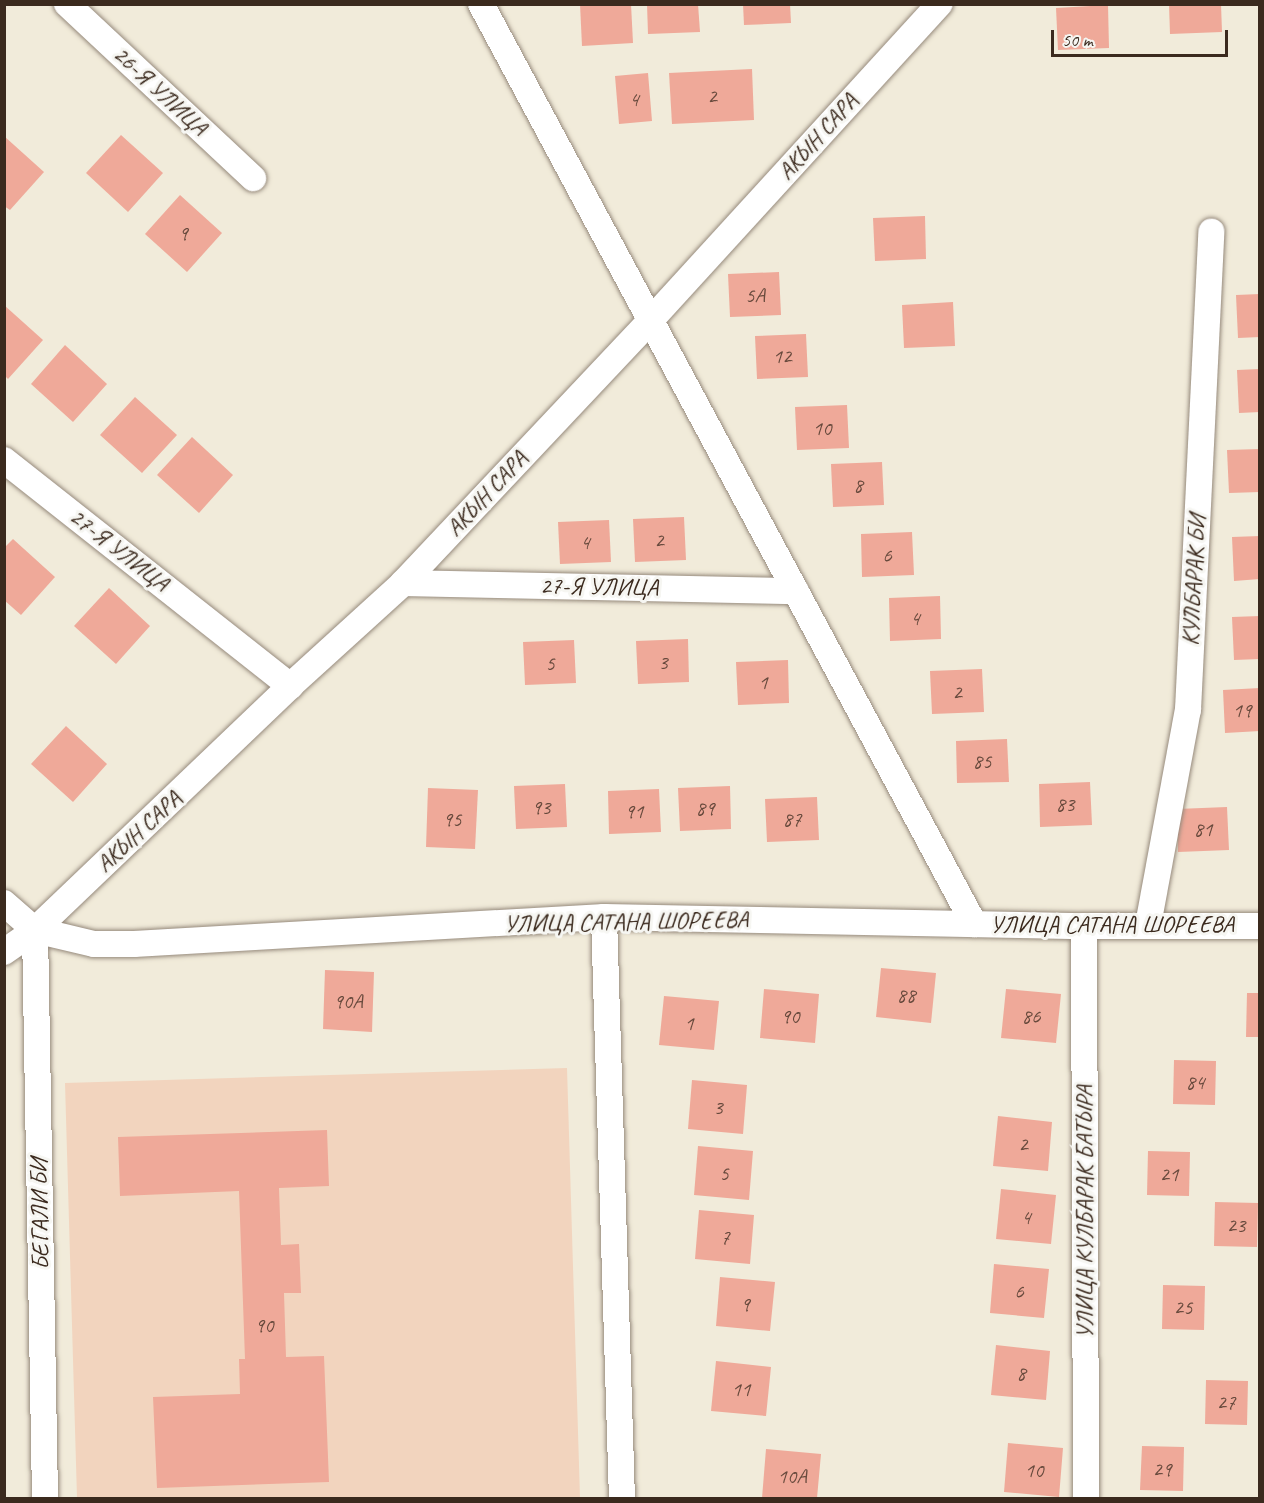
<!DOCTYPE html>
<meta charset="utf-8">
<style>
body{margin:0}
#map{position:relative;width:1264px;height:1503px;overflow:hidden;background:#f1ebda;font-family:Caveat,sans-serif}
div>[style]{position:absolute}
.built>*{inset:0;background:#f2d4be}
.building>*{inset:0;background:#efa999}
.roads{filter:drop-shadow(0 0 2px #968a7c) drop-shadow(0 0 2px #968a7c)}
.street>*{height:26px;margin:-13px;padding:0 13px;transform-origin:13px;border-radius:13px;background:#fff}
span{translate:-50% -50%;white-space:nowrap;text-align:center;line-height:1.15;-webkit-text-stroke:6px #f6f6f2;paint-order:stroke}
.number-label{font-size:21px;color:#684a3d}
.number-label span{-webkit-text-stroke-width:0}
.street-label{font-size:24px;color:#3b2a1e}
.frame{position:absolute;inset:0;border:6px solid #3b2a1e;pointer-events:none}
.scale{position:absolute;left:1051px;top:30px;width:177px;height:27px;box-sizing:border-box;border:3px solid #3b2a1e;border-top:0;padding-left:8px;font-size:18px;line-height:21px;white-space:nowrap;color:#3b2a1e;-webkit-text-stroke:4px #f6f6f2;paint-order:stroke}
</style>
<div id="map">
<div class="built">
<div style="clip-path:polygon(567px 1068px,580px 1498px,77px 1498px,65px 1083px)"></div>
</div>
<div class="building">
<div style="clip-path:polygon(580px 4px,631px 4px,633px 43px,582px 46px)"></div>
<div style="clip-path:polygon(647px 4px,698px 4px,700px 32px,648px 34px)"></div>
<div style="clip-path:polygon(743px 4px,790px 4px,791px 23px,744px 25px)"></div>
<div style="clip-path:polygon(1169px 4px,1221px 4px,1222px 32px,1170px 34px)"></div>
<div style="clip-path:polygon(1108px 5px,1109px 48px,1058px 50px,1056px 8px)"></div>
<div style="clip-path:polygon(752px 69px,754px 120px,672px 124px,669px 73px)"></div>
<div style="clip-path:polygon(648px 73px,652px 121px,619px 124px,615px 76px)"></div>
<div style="clip-path:polygon(121px 135px,163px 173px,128px 212px,86px 173px)"></div>
<div style="clip-path:polygon(4px 136px,44px 172px,10px 210px,4px 206px)"></div>
<div style="clip-path:polygon(180px 195px,222px 233px,187px 272px,145px 234px)"></div>
<div style="clip-path:polygon(925px 216px,926px 259px,875px 261px,873px 218px)"></div>
<div style="clip-path:polygon(779px 272px,781px 315px,730px 317px,728px 274px)"></div>
<div style="clip-path:polygon(1260px 294px,1260px 337px,1238px 338px,1236px 295px)"></div>
<div style="clip-path:polygon(953px 302px,955px 346px,904px 348px,902px 305px)"></div>
<div style="clip-path:polygon(4px 305px,43px 340px,8px 379px,4px 375px)"></div>
<div style="clip-path:polygon(806px 334px,808px 377px,757px 379px,755px 336px)"></div>
<div style="clip-path:polygon(65px 345px,107px 384px,73px 422px,31px 384px)"></div>
<div style="clip-path:polygon(1260px 369px,1260px 412px,1239px 413px,1237px 370px)"></div>
<div style="clip-path:polygon(135px 397px,177px 435px,142px 473px,100px 435px)"></div>
<div style="clip-path:polygon(847px 405px,849px 448px,797px 450px,795px 407px)"></div>
<div style="clip-path:polygon(192px 437px,233px 475px,199px 513px,157px 475px)"></div>
<div style="clip-path:polygon(1260px 449px,1260px 492px,1229px 493px,1227px 450px)"></div>
<div style="clip-path:polygon(882px 462px,884px 505px,833px 507px,831px 464px)"></div>
<div style="clip-path:polygon(684px 517px,686px 560px,635px 562px,633px 519px)"></div>
<div style="clip-path:polygon(609px 520px,611px 562px,560px 564px,558px 522px)"></div>
<div style="clip-path:polygon(912px 532px,914px 575px,862px 577px,861px 534px)"></div>
<div style="clip-path:polygon(1260px 536px,1260px 579px,1234px 581px,1232px 537px)"></div>
<div style="clip-path:polygon(13px 539px,55px 577px,21px 615px,4px 600px,4px 548px)"></div>
<div style="clip-path:polygon(109px 588px,150px 626px,116px 664px,74px 626px)"></div>
<div style="clip-path:polygon(940px 596px,941px 639px,890px 641px,889px 598px)"></div>
<div style="clip-path:polygon(1260px 616px,1260px 659px,1234px 660px,1232px 617px)"></div>
<div style="clip-path:polygon(688px 639px,689px 682px,638px 684px,636px 641px)"></div>
<div style="clip-path:polygon(574px 640px,576px 683px,525px 685px,523px 642px)"></div>
<div style="clip-path:polygon(788px 660px,789px 703px,738px 705px,736px 662px)"></div>
<div style="clip-path:polygon(982px 669px,984px 712px,932px 714px,930px 671px)"></div>
<div style="clip-path:polygon(1260px 688px,1260px 731px,1225px 733px,1223px 690px)"></div>
<div style="clip-path:polygon(66px 726px,107px 764px,73px 802px,31px 764px)"></div>
<div style="clip-path:polygon(1007px 739px,1009px 782px,957px 783px,956px 741px)"></div>
<div style="clip-path:polygon(1090px 782px,1092px 825px,1040px 827px,1039px 784px)"></div>
<div style="clip-path:polygon(565px 784px,567px 827px,516px 829px,514px 786px)"></div>
<div style="clip-path:polygon(730px 786px,731px 829px,680px 831px,678px 788px)"></div>
<div style="clip-path:polygon(428px 788px,478px 790px,475px 849px,426px 847px)"></div>
<div style="clip-path:polygon(659px 789px,661px 832px,609px 834px,608px 791px)"></div>
<div style="clip-path:polygon(817px 797px,819px 840px,767px 842px,765px 799px)"></div>
<div style="clip-path:polygon(1227px 807px,1229px 850px,1178px 852px,1177px 809px)"></div>
<div style="clip-path:polygon(881px 968px,936px 973px,931px 1023px,876px 1017px)"></div>
<div style="clip-path:polygon(325px 970px,374px 972px,372px 1032px,323px 1029px)"></div>
<div style="clip-path:polygon(764px 989px,819px 994px,815px 1043px,760px 1038px)"></div>
<div style="clip-path:polygon(1006px 989px,1061px 994px,1056px 1043px,1001px 1038px)"></div>
<div style="clip-path:polygon(1247px 993px,1260px 993px,1260px 1037px,1246px 1037px)"></div>
<div style="clip-path:polygon(664px 996px,719px 1001px,714px 1050px,659px 1045px)"></div>
<div style="clip-path:polygon(1174px 1060px,1216px 1061px,1215px 1105px,1173px 1104px)"></div>
<div style="clip-path:polygon(692px 1080px,747px 1085px,743px 1134px,688px 1129px)"></div>
<div style="clip-path:polygon(998px 1116px,1052px 1122px,1048px 1171px,993px 1166px)"></div>
<div style="clip-path:polygon(327px 1130px,329px 1186px,279px 1188px,281px 1245px,299px 1244px,301px 1293px,284px 1293px,286px 1357px,324px 1356px,329px 1482px,157px 1488px,153px 1397px,240px 1394px,239px 1359px,245px 1359px,239px 1191px,120px 1196px,118px 1137px)"></div>
<div style="clip-path:polygon(698px 1146px,753px 1151px,749px 1200px,694px 1195px)"></div>
<div style="clip-path:polygon(1148px 1151px,1190px 1152px,1189px 1196px,1147px 1195px)"></div>
<div style="clip-path:polygon(1001px 1189px,1056px 1195px,1051px 1244px,996px 1239px)"></div>
<div style="clip-path:polygon(1215px 1202px,1258px 1203px,1257px 1247px,1214px 1246px)"></div>
<div style="clip-path:polygon(699px 1210px,754px 1215px,750px 1264px,695px 1259px)"></div>
<div style="clip-path:polygon(994px 1264px,1049px 1269px,1044px 1318px,990px 1313px)"></div>
<div style="clip-path:polygon(720px 1277px,775px 1282px,770px 1331px,716px 1326px)"></div>
<div style="clip-path:polygon(1163px 1285px,1205px 1286px,1204px 1330px,1162px 1329px)"></div>
<div style="clip-path:polygon(996px 1345px,1050px 1351px,1046px 1400px,991px 1395px)"></div>
<div style="clip-path:polygon(716px 1361px,771px 1367px,766px 1416px,711px 1411px)"></div>
<div style="clip-path:polygon(1206px 1380px,1248px 1381px,1247px 1425px,1205px 1424px)"></div>
<div style="clip-path:polygon(1008px 1443px,1063px 1448px,1059px 1497px,1004px 1492px)"></div>
<div style="clip-path:polygon(1142px 1446px,1184px 1447px,1183px 1491px,1140px 1490px)"></div>
<div style="clip-path:polygon(766px 1449px,821px 1454px,817px 1498px,762px 1498px)"></div>
</div>
<div class="roads">
<div class="street">
<div style="left:67px;top:4px;width:255px;rotate:43.1deg"></div>
<div style="left:481px;top:4px;width:1044px;rotate:61.81deg"></div>
<div style="left:4px;top:460px;width:365px;rotate:38.3deg"></div>
<div style="left:403px;top:583px;width:393px;rotate:1.2deg"></div>
<div style="left:4px;top:903px;width:41px;rotate:41.1deg"></div>
<div style="left:35px;top:930px;width:61px;rotate:13.3deg"></div>
<div style="left:94px;top:944px;width:40px"></div>
<div style="left:134px;top:944px;width:471px;rotate:-3.3deg"></div>
<div style="left:604px;top:917px;width:480px;rotate:1.1deg"></div>
<div style="left:1084px;top:926px;width:176px"></div>
<div style="left:604px;top:917px;width:581px;rotate:88.23deg"></div>
<div style="left:1148px;top:925px;width:219px;rotate:-79.5deg"></div>
<div style="left:1188px;top:710px;width:479px;rotate:-87.2deg"></div>
<div style="left:1084px;top:926px;width:572px;rotate:89.8deg"></div>
<div style="left:35px;top:930px;width:568px;rotate:88.99deg"></div>
<div style="left:4px;top:952px;width:38px;rotate:-35deg"></div>
<div style="left:35px;top:930px;width:353px;rotate:-43.7deg"></div>
<div style="left:290px;top:686px;width:153px;rotate:-42.3deg"></div>
<div style="left:403px;top:583px;width:361px;rotate:-46.7deg"></div>
<div style="left:651px;top:320px;width:428px;rotate:-47.6deg"></div>
</div>
</div>
<div class="number-label">
<span style="left:712px;top:96px">2</span>
<span style="left:634px;top:99px">4</span>
<span style="left:183px;top:233px">9</span>
<span style="left:755px;top:295px">5А</span>
<span style="left:782px;top:356px">12</span>
<span style="left:822px;top:428px">10</span>
<span style="left:858px;top:485px">8</span>
<span style="left:659px;top:540px">2</span>
<span style="left:585px;top:542px">4</span>
<span style="left:887px;top:555px">6</span>
<span style="left:915px;top:618px">4</span>
<span style="left:663px;top:662px">3</span>
<span style="left:550px;top:663px">5</span>
<span style="left:763px;top:682px">1</span>
<span style="left:957px;top:692px">2</span>
<span style="left:1242px;top:710px">19</span>
<span style="left:982px;top:761px">85</span>
<span style="left:1065px;top:804px">83</span>
<span style="left:541px;top:807px">93</span>
<span style="left:705px;top:808px">89</span>
<span style="left:634px;top:811px">91</span>
<span style="left:452px;top:819px">95</span>
<span style="left:792px;top:819px">87</span>
<span style="left:1203px;top:829px">81</span>
<span style="left:906px;top:995px">88</span>
<span style="left:348px;top:1001px">90А</span>
<span style="left:790px;top:1016px">90</span>
<span style="left:1031px;top:1016px">86</span>
<span style="left:689px;top:1023px">1</span>
<span style="left:1195px;top:1082px">84</span>
<span style="left:718px;top:1107px">3</span>
<span style="left:1023px;top:1144px">2</span>
<span style="left:724px;top:1173px">5</span>
<span style="left:1169px;top:1174px">21</span>
<span style="left:1026px;top:1217px">4</span>
<span style="left:1236px;top:1225px">23</span>
<span style="left:725px;top:1237px">7</span>
<span style="left:1019px;top:1291px">6</span>
<span style="left:745px;top:1304px">9</span>
<span style="left:1183px;top:1307px">25</span>
<span style="left:264px;top:1325px">90</span>
<span style="left:1021px;top:1373px">8</span>
<span style="left:741px;top:1389px">11</span>
<span style="left:1226px;top:1402px">27</span>
<span style="left:1162px;top:1469px">29</span>
<span style="left:1034px;top:1470px">10</span>
<span style="left:792px;top:1476px">10А</span>
</div>
<div class="street-label">
<span style="left:160px;top:91px;rotate:43deg">26-Я УЛИЦА</span>
<span style="left:818px;top:137px;rotate:-48deg">АКЫН САРА</span>
<span style="left:487px;top:494px;rotate:-47deg">АКЫН САРА</span>
<span style="left:119px;top:550px;rotate:38deg">27-Я УЛИЦА</span>
<span style="left:1194px;top:580px;rotate:-87deg">КУЛБАРАК БИ</span>
<span style="left:599px;top:587px;rotate:1deg">27-Я УЛИЦА</span>
<span style="left:139px;top:832px;rotate:-43deg">АКЫН САРА</span>
<span style="left:626px;top:922px;rotate:-1deg">УЛИЦА САТАНА ШОРЕЕВА</span>
<span style="left:1112px;top:925px">УЛИЦА САТАНА ШОРЕЕВА</span>
<span style="left:1085px;top:1212px;rotate:-90deg">УЛИЦА КУЛБАРАК БАТЫРА</span>
<span style="left:40px;top:1214px;rotate:-91deg">БЕГАЛИ БИ</span>
</div>
<div class="frame"></div>
<div class="scale">50 m</div>
</div>
